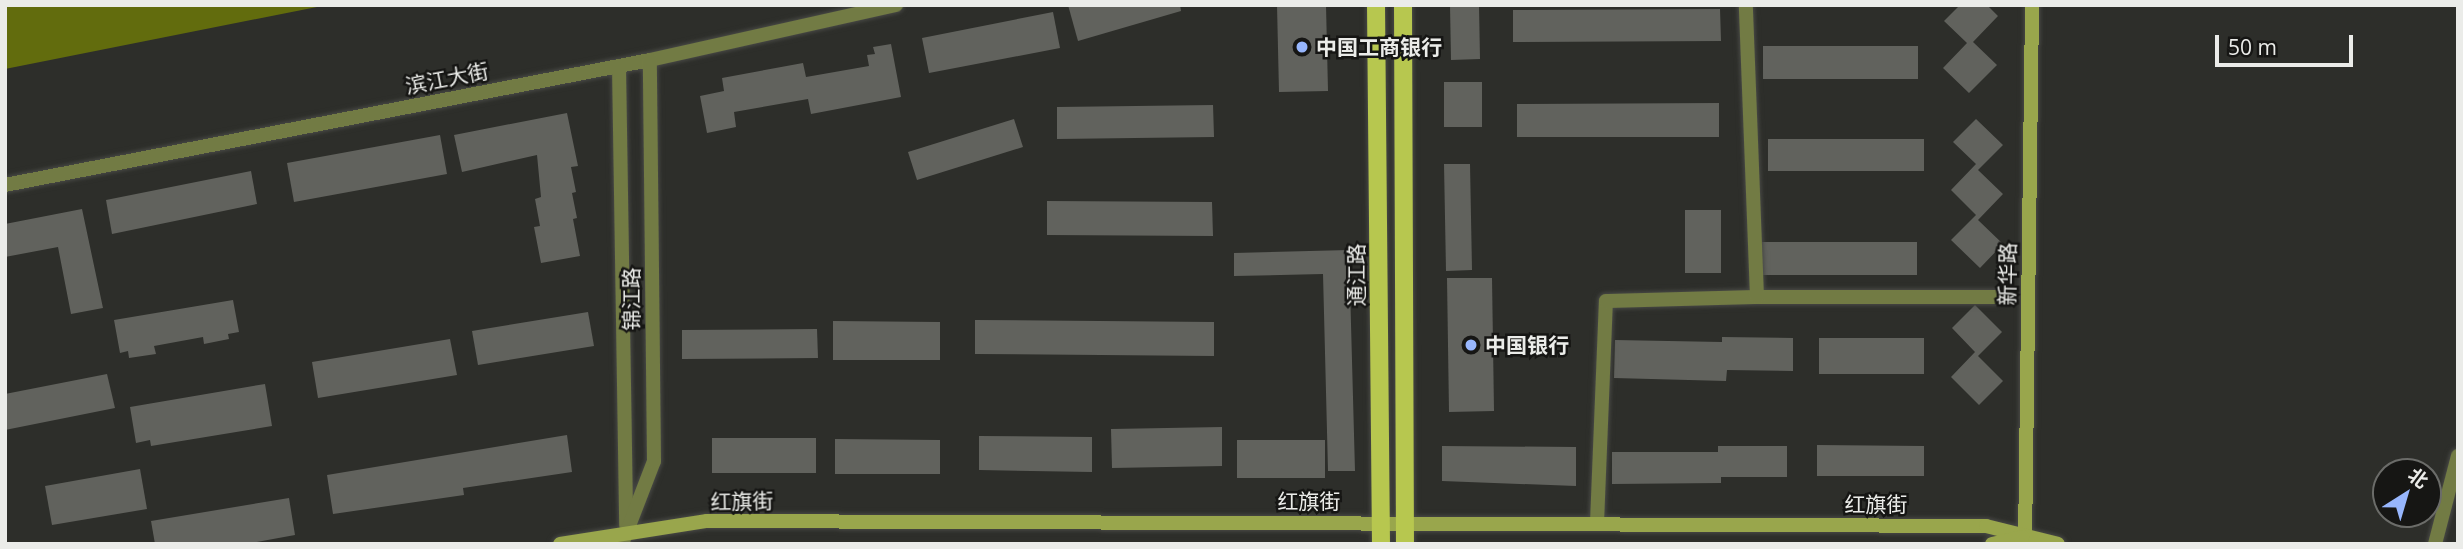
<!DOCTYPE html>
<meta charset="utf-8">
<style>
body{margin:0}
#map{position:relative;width:2463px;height:549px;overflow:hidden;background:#2d2e2a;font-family:"Open Sans","Noto Sans SC",sans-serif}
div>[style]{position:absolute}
.water>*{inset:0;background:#626c0d}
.building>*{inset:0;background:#61625d}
.roads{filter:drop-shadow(0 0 2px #484945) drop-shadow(0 0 2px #484945)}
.minor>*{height:14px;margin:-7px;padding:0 7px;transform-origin:7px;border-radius:7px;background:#727b44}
.tertiary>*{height:14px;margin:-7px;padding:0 7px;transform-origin:7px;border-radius:7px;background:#727b44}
.secondary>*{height:14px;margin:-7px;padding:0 7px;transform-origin:7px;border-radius:7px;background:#99a64c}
.primary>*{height:18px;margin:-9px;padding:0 9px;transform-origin:9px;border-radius:9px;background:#b7c74f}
.dots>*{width:19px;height:19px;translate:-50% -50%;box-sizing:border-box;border:4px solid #161614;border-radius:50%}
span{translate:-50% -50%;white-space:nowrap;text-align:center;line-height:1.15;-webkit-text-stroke:5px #161614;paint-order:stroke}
.poi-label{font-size:21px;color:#ebece9;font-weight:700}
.left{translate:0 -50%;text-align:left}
.street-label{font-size:21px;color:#ebece9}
.frame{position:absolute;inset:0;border:7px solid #ebece9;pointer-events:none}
.north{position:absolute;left:2372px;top:458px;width:70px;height:70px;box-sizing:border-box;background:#161614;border:2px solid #6b6c69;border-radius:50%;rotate:37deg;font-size:19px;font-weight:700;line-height:28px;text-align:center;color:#ebece9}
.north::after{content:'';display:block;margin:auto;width:24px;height:32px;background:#97b6fd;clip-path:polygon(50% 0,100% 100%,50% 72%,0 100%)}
.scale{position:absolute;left:2215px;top:35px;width:138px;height:32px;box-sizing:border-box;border:4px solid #ebece9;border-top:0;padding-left:9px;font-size:21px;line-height:24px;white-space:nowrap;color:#ebece9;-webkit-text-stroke:5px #161614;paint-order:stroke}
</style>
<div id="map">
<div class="water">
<div style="clip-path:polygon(5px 5px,327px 5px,5px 69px)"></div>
</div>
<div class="building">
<div style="clip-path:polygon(1068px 5px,1180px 5px,1181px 11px,1078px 41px)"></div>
<div style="clip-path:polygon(1277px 5px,1326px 5px,1328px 91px,1279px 92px)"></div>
<div style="clip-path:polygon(1450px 5px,1479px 5px,1480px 59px,1451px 60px)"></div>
<div style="clip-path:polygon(1960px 5px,1987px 5px,1998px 16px,1973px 42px,1997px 65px,1969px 93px,1943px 68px,1967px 43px,1944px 21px)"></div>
<div style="clip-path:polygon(1720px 9px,1721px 41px,1513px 42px,1513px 10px)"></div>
<div style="clip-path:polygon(1053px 12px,1060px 48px,929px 73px,922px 38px)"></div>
<div style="clip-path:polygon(891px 44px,901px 97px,811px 114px,808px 99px,734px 112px,736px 127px,707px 133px,700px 96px,724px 91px,722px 78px,803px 63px,806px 77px,869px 66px,867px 55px,875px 54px,873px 47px)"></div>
<div style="clip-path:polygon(1763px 46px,1918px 46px,1918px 79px,1763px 79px)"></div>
<div style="clip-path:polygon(1444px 82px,1482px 82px,1482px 127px,1444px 127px)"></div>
<div style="clip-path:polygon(1719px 103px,1719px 137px,1517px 137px,1517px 104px)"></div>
<div style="clip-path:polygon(1213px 105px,1214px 137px,1057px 139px,1057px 107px)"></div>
<div style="clip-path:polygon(567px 113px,578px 166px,571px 167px,576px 192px,572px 193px,577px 218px,573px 219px,580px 256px,541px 263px,534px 227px,540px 226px,535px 199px,541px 197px,537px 155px,462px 172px,454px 135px)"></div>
<div style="clip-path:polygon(1014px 119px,1023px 147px,917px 180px,908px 152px)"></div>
<div style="clip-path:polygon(1976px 119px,2003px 145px,1978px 170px,2003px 194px,1978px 220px,2003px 244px,1980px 268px,1951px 240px,1976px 215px,1951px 190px,1976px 164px,1953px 142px)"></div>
<div style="clip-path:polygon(440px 135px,447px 174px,294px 202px,287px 163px)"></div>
<div style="clip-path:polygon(1768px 139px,1924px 139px,1924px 171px,1768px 171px)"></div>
<div style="clip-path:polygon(1444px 164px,1470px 164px,1472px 270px,1446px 271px)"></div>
<div style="clip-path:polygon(251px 171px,257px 204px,112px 234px,106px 200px)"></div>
<div style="clip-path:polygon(1047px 201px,1212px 202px,1213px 236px,1047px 235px)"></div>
<div style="clip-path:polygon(82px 209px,103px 308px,71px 314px,58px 247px,5px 257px,5px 224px)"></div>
<div style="clip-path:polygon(1685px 210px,1721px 210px,1721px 273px,1685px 273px)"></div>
<div style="clip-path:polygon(1762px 242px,1917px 242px,1917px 275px,1762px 275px)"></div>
<div style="clip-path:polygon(1349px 250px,1355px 471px,1328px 471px,1323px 274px,1234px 276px,1234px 253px)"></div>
<div style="clip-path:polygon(1447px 278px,1492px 278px,1494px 411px,1449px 412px)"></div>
<div style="clip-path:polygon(233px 300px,239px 332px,228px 334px,229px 339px,204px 344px,203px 337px,154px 346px,156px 354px,129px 358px,128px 351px,120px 353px,114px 320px)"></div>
<div style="clip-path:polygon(1975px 305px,2002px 332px,1978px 356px,2003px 381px,1979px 405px,1951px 377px,1975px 352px,1952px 328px)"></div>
<div style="clip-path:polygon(588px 312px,594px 346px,478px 365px,472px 331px)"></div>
<div style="clip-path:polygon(975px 320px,1214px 322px,1214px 356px,975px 354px)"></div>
<div style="clip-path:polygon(833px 321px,940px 322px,940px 360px,833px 360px)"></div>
<div style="clip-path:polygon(817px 329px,818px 358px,682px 359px,682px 330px)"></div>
<div style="clip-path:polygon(1722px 337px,1793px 338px,1793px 371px,1727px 370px,1726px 381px,1614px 378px,1615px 340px,1722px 342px)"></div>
<div style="clip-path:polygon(1819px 338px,1924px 338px,1924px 374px,1819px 374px)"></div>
<div style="clip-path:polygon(450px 339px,457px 375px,318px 398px,312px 362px)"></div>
<div style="clip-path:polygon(107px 374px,115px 408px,5px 430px,5px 394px)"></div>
<div style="clip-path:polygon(265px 384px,272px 426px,151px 446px,150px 440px,136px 443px,130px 407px)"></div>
<div style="clip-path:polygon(1222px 427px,1222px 466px,1112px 468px,1111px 429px)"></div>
<div style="clip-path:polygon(567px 435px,572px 472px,463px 488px,464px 495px,333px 514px,327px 475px)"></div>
<div style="clip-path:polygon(979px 436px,1092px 437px,1092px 472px,979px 470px)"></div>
<div style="clip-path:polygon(712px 438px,816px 438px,816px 473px,712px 473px)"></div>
<div style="clip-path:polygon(835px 439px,940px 440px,940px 474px,835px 474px)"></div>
<div style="clip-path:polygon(1237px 440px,1325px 440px,1325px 478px,1237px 478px)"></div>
<div style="clip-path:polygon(1817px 445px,1924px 446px,1924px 476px,1817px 476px)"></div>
<div style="clip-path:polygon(1442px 446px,1576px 447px,1576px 486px,1442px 481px)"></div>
<div style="clip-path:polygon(1718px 446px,1787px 446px,1787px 477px,1721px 477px,1721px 483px,1612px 484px,1612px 452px,1718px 452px)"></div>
<div style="clip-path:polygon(140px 469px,147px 509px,52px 525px,45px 486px)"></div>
<div style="clip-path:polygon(289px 498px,295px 535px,245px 544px,155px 544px,151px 521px)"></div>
</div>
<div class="roads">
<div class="minor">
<div style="left:1757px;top:297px;width:238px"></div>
<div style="left:1597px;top:523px;width:222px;rotate:-87.7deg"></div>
<div style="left:1606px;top:301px;width:151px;rotate:-1.5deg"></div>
<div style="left:1757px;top:297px;width:292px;rotate:-92.2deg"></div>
<div style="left:2435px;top:544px;width:91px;rotate:-75.4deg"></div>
</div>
<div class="tertiary">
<div style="left:619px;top:66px;width:459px;rotate:89.1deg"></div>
<div style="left:5px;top:185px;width:657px;rotate:-10.97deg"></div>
<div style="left:650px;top:60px;width:252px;rotate:-12.6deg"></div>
<div style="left:622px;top:544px;width:89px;rotate:-68.9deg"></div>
<div style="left:654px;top:461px;width:401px;rotate:-90.6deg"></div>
</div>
<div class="secondary">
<div style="left:2025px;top:543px;width:538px;rotate:-89.25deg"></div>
<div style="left:560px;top:544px;width:149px;rotate:-8.9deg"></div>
<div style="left:707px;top:521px;width:1279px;rotate:0.22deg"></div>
<div style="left:1986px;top:526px;width:74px;rotate:14deg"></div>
<div style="left:1992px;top:544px;width:31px;rotate:-13deg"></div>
</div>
<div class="primary">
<div style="left:1376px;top:5px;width:539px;rotate:89.47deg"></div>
<div style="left:1403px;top:5px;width:539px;rotate:89.79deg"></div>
</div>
</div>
<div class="dots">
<div style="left:1302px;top:47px;background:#97b6fd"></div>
<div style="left:1471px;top:345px;background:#97b6fd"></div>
</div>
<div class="poi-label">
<span class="left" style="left:1316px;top:47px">中国工商银行</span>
<span class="left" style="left:1485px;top:345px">中国银行</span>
</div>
<div class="street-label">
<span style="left:447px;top:78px;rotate:-11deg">滨江大街</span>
<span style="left:2007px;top:274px;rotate:-89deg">新华路</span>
<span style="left:1356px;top:275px;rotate:-90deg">通江路</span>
<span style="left:631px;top:299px;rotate:-90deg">锦江路</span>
<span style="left:742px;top:501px;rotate:-1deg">红旗街</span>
<span style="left:1309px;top:501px">红旗街</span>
<span style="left:1876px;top:504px">红旗街</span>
</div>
<div class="frame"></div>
<div class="north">北</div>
<div class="scale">50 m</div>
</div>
